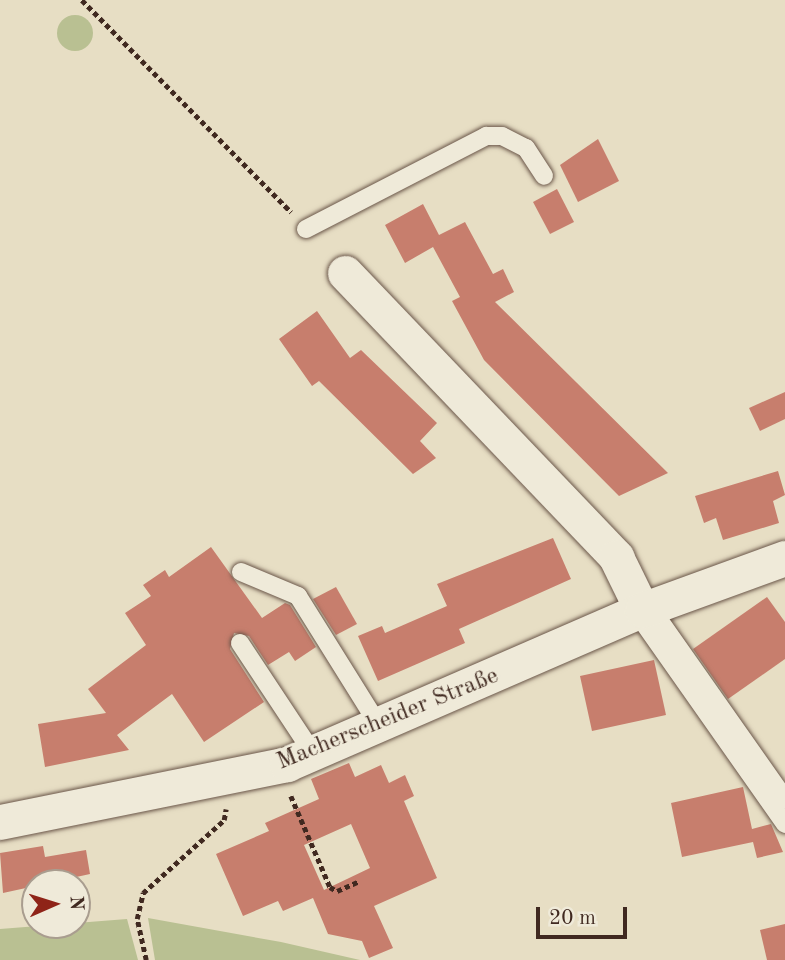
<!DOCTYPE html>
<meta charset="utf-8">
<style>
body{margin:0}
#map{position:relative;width:785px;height:960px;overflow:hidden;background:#e7dec4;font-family:"Old Standard TT",serif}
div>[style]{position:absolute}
.green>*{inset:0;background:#b9c092}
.round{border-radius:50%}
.building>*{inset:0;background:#c77e6d}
.path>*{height:4.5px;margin-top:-2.25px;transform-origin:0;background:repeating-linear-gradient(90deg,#402920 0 5px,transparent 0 8.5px)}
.roads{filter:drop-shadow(0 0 2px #6a5649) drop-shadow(0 0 2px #6a5649)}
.service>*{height:18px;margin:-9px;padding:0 9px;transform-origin:9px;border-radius:9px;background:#efead9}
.minor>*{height:35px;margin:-17.5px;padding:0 17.5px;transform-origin:17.5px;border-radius:17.5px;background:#efead9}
span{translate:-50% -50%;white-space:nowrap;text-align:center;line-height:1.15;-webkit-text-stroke:5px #efead9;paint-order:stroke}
.street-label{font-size:24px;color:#402920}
.north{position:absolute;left:21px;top:869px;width:70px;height:70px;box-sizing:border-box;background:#efead9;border:2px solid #a99d8f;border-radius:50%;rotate:87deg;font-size:19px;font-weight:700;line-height:28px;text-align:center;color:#402920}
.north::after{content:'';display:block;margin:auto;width:24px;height:32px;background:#8f2418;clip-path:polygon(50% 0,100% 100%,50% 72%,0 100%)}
.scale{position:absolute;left:536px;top:907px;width:91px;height:32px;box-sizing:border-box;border:4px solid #402920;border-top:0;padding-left:9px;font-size:21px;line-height:24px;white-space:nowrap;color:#402920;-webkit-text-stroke:5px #efead9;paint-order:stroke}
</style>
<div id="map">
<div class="green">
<div class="round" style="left:57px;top:15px;width:36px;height:36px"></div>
<div style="clip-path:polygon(148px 918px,281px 942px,360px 960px,155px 960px)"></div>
<div style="clip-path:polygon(127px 919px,138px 960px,0 960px,0 929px)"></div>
</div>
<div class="building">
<div style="clip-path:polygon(598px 139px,619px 181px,578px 202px,560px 165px)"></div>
<div style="clip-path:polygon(557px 189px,574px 222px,550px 234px,533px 202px)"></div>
<div style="clip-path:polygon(423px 204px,439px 235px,465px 222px,493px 274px,503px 269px,514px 292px,495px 302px,668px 473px,619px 496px,484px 360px,452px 301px,460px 297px,433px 247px,405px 263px,385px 225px)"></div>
<div style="clip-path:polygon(317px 311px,350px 358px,361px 350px,437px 423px,420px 441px,436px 458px,413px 474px,319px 381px,312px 386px,279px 339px)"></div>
<div style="clip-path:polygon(785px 392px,785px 419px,760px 431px,749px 408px)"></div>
<div style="clip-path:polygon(778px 471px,785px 495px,773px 501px,779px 523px,723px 540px,716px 518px,704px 523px,695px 496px)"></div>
<div style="clip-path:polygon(553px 538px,571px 579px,459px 629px,465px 643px,378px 681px,358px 636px,382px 626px,385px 633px,447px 606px,437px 584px)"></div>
<div style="clip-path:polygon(211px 547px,262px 618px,285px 603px,290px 605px,316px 647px,295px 661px,289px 652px,268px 665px,249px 636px,234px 633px,230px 649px,264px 702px,204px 742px,172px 694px,117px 735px,129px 750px,45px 767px,38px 724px,106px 713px,88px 689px,146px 645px,125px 613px,151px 596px,143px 585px,165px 570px,169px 577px)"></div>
<div style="clip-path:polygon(336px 587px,357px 624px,336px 635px,313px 599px)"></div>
<div style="clip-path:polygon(767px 597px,785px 622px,785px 659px,728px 699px,693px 649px)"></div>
<div style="clip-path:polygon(654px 660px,666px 715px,592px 731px,580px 676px)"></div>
<div style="clip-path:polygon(evenodd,349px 763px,355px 777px,381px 765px,389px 783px,405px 775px,414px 796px,404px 801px,437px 878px,374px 906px,393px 948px,369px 958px,362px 941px,328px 934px,313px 898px,283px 911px,278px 901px,243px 916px,216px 854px,269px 831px,265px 823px,319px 799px,311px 779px,349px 763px,351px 824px,370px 868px,324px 890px,304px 845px,351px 824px)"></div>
<div style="clip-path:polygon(743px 787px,752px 829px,771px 824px,783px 852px,757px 858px,753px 842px,682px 857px,671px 803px)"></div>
<div style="clip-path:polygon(43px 846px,45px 857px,86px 850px,90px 874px,3px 893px,0 853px)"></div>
<div style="clip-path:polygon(785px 924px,785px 960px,767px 960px,760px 930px)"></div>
</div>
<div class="path">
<div style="left:82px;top:0;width:298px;rotate:45.4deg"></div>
<div style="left:291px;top:796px;width:99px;rotate:66.8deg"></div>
<div style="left:330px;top:887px;width:8px;rotate:30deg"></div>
<div style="left:337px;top:891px;width:24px;rotate:-24deg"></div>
<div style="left:146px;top:960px;width:42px;rotate:-102.4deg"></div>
<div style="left:137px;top:919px;width:27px;rotate:-77deg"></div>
<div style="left:143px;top:893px;width:109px;rotate:-42deg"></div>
<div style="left:224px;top:820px;width:11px;rotate:-80deg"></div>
</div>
<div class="roads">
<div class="service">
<div style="left:306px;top:229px;width:203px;rotate:-27.3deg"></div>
<div style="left:486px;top:136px;width:16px"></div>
<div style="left:502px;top:136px;width:27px;rotate:27deg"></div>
<div style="left:526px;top:148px;width:33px;rotate:57deg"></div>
<div style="left:241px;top:572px;width:62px;rotate:22.8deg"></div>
<div style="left:298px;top:596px;width:155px;rotate:58deg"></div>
<div style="left:650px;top:607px;width:235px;rotate:54.9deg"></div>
<div style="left:636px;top:612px;width:259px;rotate:54.9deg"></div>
<div style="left:240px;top:643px;width:134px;rotate:56.5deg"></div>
</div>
<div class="minor">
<div style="left:345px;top:273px;width:393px;rotate:46.3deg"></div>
<div style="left:616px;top:557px;width:59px;rotate:63.9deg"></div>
<div style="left:0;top:822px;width:293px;rotate:-11.4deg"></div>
<div style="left:287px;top:764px;width:387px;rotate:-23.5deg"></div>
<div style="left:642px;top:610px;width:152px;rotate:-20deg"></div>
</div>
</div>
<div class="street-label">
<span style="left:388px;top:720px;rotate:-22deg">Macherscheider Straße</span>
</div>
<div class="north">N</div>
<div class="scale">20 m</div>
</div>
